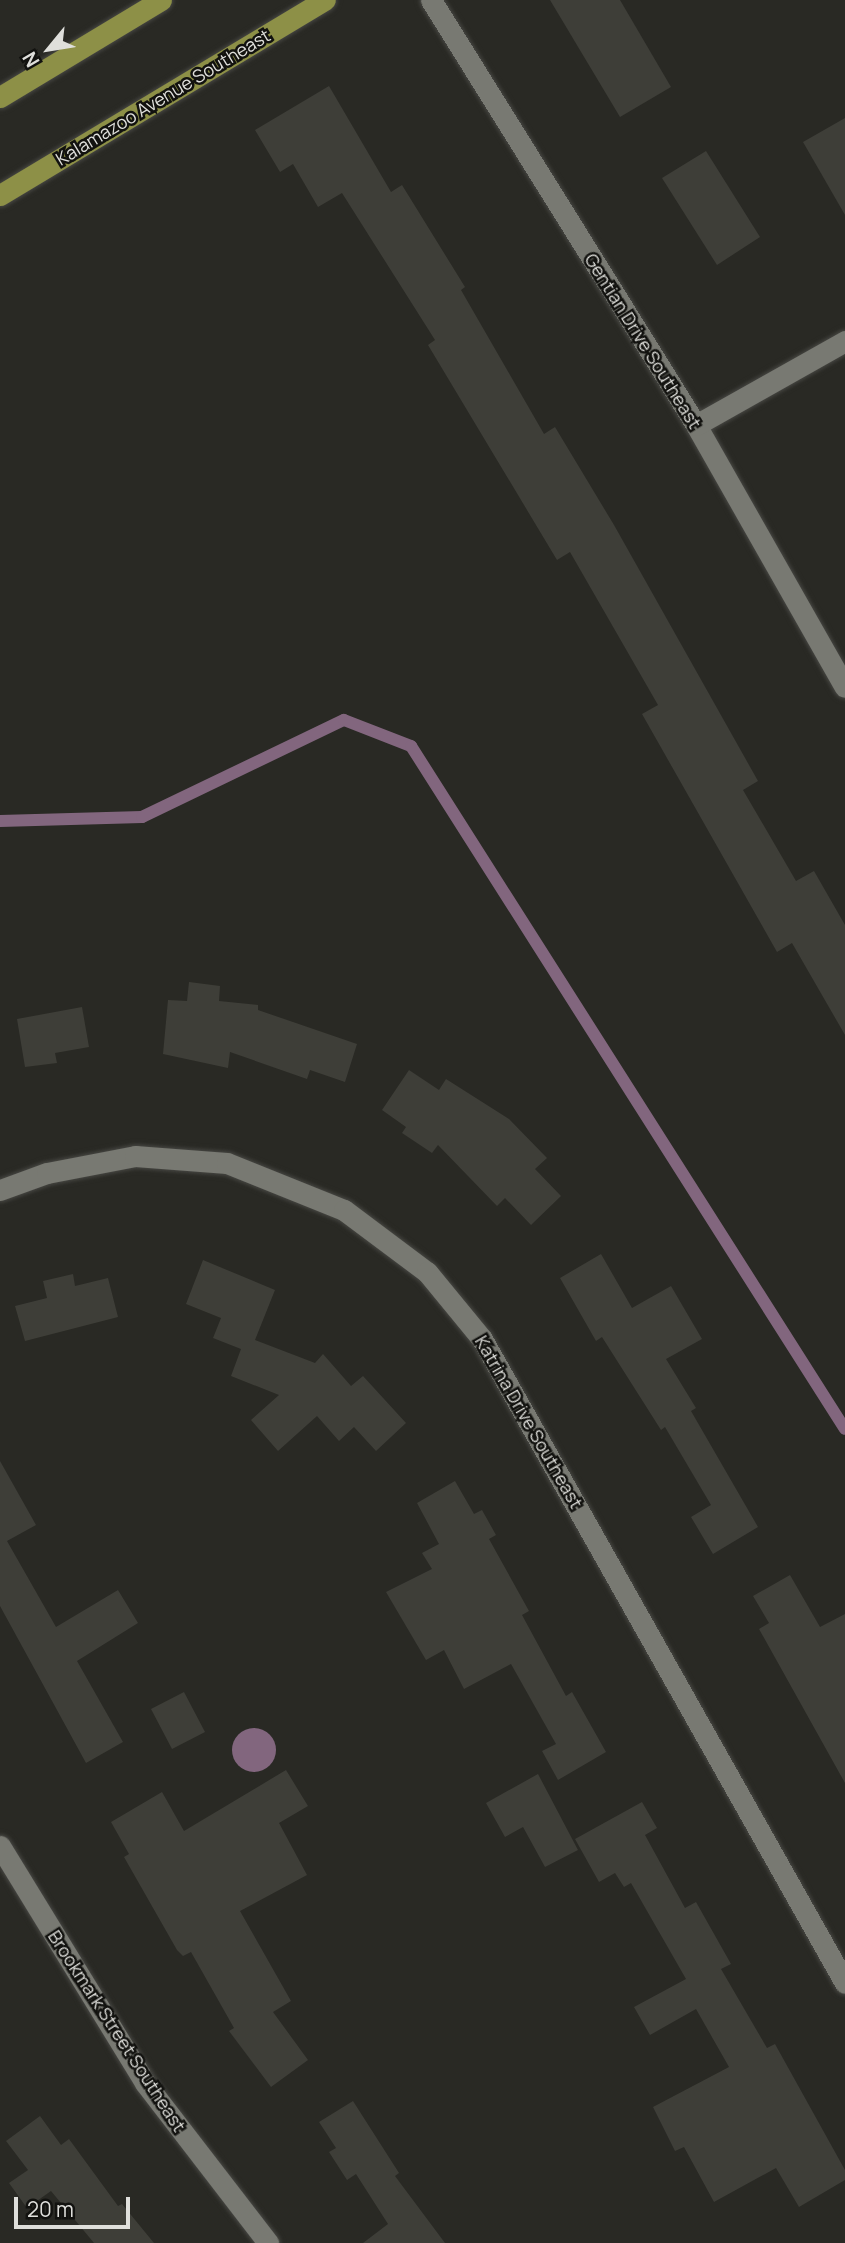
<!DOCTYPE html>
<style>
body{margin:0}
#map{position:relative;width:845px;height:2243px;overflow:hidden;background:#292924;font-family:Manrope,sans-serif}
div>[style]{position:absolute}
.water>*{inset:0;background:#82667e}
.round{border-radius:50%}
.stream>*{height:12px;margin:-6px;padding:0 6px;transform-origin:6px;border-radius:6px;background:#82667e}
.building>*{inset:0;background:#3e3e38}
.roads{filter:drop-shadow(0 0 2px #474743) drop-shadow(0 0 2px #474743)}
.minor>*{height:21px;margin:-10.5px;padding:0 10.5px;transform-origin:10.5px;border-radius:10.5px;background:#787972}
.major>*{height:21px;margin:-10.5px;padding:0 10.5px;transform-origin:10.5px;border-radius:10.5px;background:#8d9047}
span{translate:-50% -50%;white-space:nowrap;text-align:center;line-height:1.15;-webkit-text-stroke:5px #12120f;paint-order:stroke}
.street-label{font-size:18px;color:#dfdfdb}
.north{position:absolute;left:14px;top:14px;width:70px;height:70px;-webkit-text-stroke:5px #12120f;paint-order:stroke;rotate:240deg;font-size:19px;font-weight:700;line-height:28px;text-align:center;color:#dfdfdb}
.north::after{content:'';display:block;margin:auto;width:24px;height:32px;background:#dfdfdb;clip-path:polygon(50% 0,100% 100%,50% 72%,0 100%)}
.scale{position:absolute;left:14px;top:2197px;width:116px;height:32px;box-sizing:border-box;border:4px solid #dfdfdb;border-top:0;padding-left:9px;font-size:21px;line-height:24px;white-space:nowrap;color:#dfdfdb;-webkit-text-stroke:5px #12120f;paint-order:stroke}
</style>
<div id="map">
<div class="water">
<div class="round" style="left:232px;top:1728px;width:44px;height:44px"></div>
</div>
<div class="stream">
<div style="left:0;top:821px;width:142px;rotate:-1.6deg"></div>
<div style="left:142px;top:817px;width:224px;rotate:-25.7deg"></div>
<div style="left:344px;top:720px;width:72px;rotate:21.2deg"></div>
<div style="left:411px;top:746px;width:809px;rotate:57.57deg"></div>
</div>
<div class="building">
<div style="clip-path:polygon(550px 0,620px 0,671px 87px,620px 117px)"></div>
<div style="clip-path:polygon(329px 86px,391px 192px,402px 185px,465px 287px,461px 290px,544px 434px,555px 427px,614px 525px,758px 781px,743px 790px,796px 881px,814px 871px,845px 925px,845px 1035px,792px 943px,777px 952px,642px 714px,658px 705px,570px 552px,557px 560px,428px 345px,435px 340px,342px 193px,318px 207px,293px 164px,280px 172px,255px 130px)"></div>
<div style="clip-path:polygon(845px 118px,845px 215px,803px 142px)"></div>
<div style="clip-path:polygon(706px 151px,760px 237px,717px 265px,662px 178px)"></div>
<div style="clip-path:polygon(189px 982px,220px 986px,219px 1001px,258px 1005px,258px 1010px,357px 1044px,345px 1082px,310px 1070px,307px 1079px,230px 1052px,228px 1068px,163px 1054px,168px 1000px,187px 1001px)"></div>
<div style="clip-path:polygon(82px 1007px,89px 1047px,55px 1053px,57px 1063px,25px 1067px,17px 1019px)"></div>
<div style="clip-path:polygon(409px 1070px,439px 1090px,446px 1079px,509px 1119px,547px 1158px,535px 1169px,561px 1196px,531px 1225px,505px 1198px,497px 1206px,438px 1145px,432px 1153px,402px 1133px,406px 1127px,382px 1110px)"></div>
<div style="clip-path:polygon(601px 1254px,632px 1308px,671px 1286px,702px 1339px,666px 1359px,696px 1408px,691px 1411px,758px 1527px,713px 1554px,691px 1517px,711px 1505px,665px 1427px,661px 1430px,602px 1337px,596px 1341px,560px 1278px)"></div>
<div style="clip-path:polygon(203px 1260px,275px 1290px,255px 1340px,315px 1363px,323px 1354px,351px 1386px,363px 1376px,406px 1423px,376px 1451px,354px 1427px,339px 1441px,317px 1416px,278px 1451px,251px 1420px,279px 1395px,231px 1376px,241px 1349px,213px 1338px,221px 1318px,186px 1304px)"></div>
<div style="clip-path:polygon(73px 1274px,75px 1286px,108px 1278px,118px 1317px,25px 1341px,15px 1306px,47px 1298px,43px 1281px)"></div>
<div style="clip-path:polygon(0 1461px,36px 1525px,7px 1541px,56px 1627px,118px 1590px,138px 1623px,77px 1661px,123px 1742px,86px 1763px,0 1606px)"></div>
<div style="clip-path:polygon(455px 1481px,474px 1514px,482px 1510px,496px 1535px,489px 1539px,529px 1611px,522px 1615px,566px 1696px,572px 1692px,606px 1752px,558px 1780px,542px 1751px,556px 1744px,511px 1664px,464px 1689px,444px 1650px,426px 1660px,386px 1592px,432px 1569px,422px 1553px,439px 1544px,417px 1503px)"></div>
<div style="clip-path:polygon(790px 1575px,820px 1627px,845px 1614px,845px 1783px,759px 1629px,769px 1623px,753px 1596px)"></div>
<div style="clip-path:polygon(184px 1692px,205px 1732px,172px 1749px,151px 1709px)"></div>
<div style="clip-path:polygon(286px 1770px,308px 1806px,279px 1823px,307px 1875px,240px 1911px,291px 2001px,273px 2012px,308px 2060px,271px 2087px,229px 2031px,234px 2028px,191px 1952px,183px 1956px,177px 1950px,124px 1857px,129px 1854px,111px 1822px,162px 1792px,184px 1831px)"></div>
<div style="clip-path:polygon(538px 1774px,578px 1850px,545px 1867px,523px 1827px,505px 1837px,486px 1803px)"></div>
<div style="clip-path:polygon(642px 1802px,657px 1828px,645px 1835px,685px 1908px,696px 1902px,731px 1964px,721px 1969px,767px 2048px,775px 2044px,845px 2170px,845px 2180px,799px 2207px,776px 2168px,714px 2202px,684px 2147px,675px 2151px,653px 2107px,729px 2067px,696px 2009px,650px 2035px,634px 2007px,686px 1979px,631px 1883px,624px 1887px,615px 1873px,599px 1882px,575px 1839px)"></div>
<div style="clip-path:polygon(353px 2101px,399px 2173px,395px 2176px,445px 2243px,363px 2243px,388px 2224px,356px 2174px,347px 2180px,329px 2152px,336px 2148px,319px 2122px)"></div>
<div style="clip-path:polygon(40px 2116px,61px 2145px,69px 2139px,118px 2206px,122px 2204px,154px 2243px,94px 2243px,51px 2191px,27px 2208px,9px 2183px,28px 2170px,6px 2141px)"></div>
</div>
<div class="roads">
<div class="minor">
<div style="left:431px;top:0;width:501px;rotate:58.06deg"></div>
<div style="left:696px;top:425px;width:301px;rotate:60.4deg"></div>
<div style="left:696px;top:425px;width:171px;rotate:-29.4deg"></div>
<div style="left:0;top:1190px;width:50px;rotate:-19.9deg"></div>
<div style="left:47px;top:1173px;width:90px;rotate:-10.9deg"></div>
<div style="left:135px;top:1156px;width:92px;rotate:4.4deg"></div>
<div style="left:227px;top:1163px;width:126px;rotate:21.9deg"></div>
<div style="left:344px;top:1210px;width:104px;rotate:36.8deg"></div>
<div style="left:427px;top:1272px;width:87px;rotate:50.6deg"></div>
<div style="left:482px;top:1339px;width:739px;rotate:60.59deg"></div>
<div style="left:0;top:1846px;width:278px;rotate:58.5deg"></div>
<div style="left:145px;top:2083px;width:202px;rotate:52.4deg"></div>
</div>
<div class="major">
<div style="left:0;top:97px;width:188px;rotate:-31.1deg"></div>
<div style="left:0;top:195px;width:379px;rotate:-31deg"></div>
</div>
</div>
<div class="street-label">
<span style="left:163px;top:97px;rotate:-31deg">Kalamazoo Avenue Southeast</span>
<span style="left:643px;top:341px;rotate:58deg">Gentian Drive Southeast</span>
<span style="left:529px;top:1422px;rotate:60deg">Katrina Drive Southeast</span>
<span style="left:117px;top:2031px;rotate:57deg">Brookmark Street Southeast</span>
</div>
<div class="north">N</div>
<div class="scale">20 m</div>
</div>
